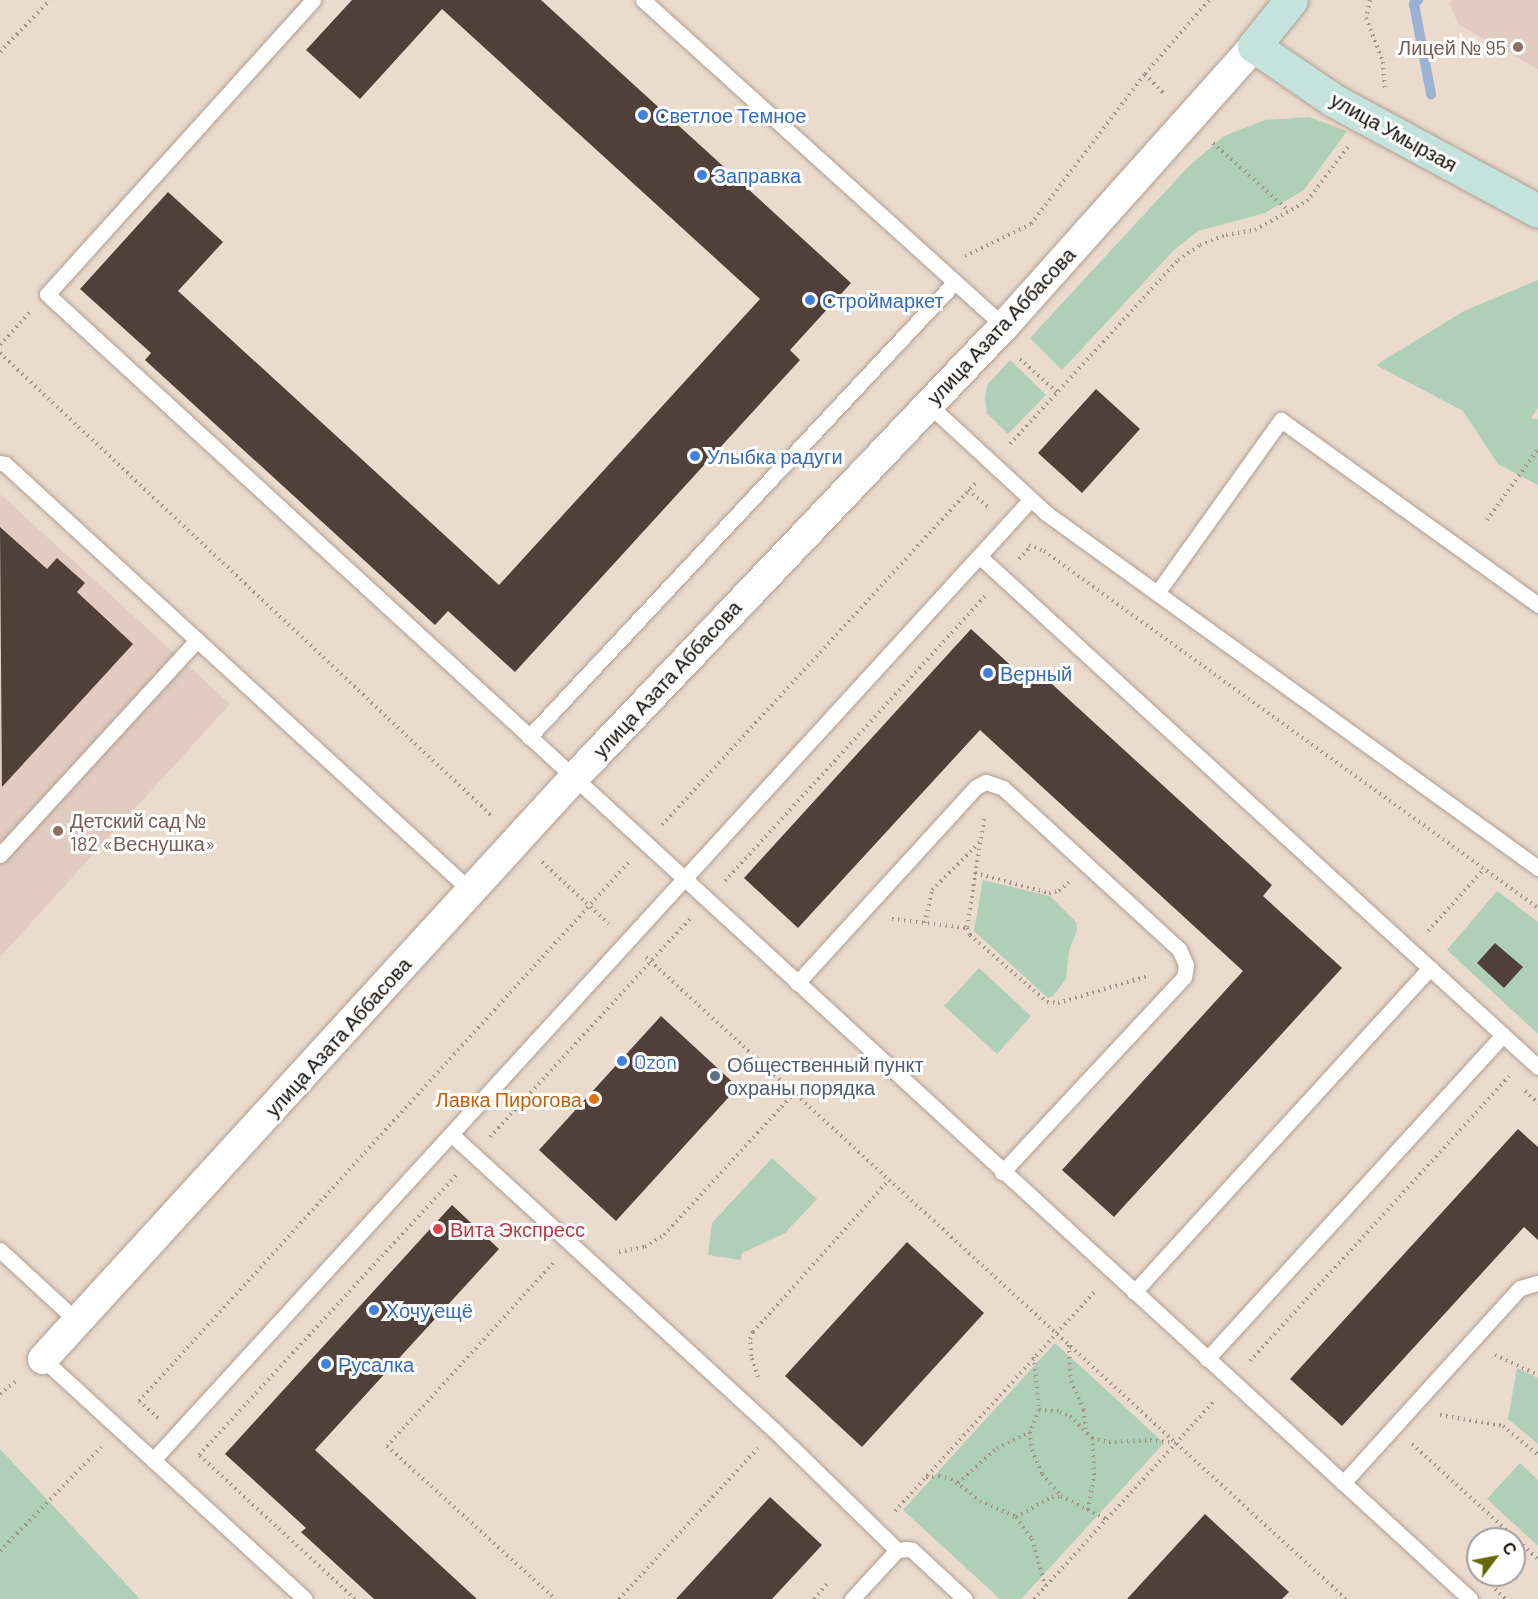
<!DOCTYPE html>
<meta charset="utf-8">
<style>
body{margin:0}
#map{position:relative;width:1538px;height:1599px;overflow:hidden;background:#ebdbcd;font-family:Barlow,sans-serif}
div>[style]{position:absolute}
.education>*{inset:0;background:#e2cbc1}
.green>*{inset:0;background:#afcfb8}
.stream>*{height:10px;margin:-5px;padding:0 5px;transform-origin:5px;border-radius:5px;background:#9bb2d5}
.building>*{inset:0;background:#513f3a}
.path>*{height:4px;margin-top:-2px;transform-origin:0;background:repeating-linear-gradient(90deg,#9f9388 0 1.5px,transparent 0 6px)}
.roads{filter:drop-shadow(0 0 2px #ae9f92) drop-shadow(0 0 2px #ae9f92)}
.lane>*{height:15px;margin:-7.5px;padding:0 7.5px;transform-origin:7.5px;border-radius:7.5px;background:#fff}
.street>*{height:30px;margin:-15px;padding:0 15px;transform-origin:15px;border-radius:15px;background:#fff}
.secondary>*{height:33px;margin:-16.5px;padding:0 16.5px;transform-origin:16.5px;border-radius:16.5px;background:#c5e3dd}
.dots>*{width:16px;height:16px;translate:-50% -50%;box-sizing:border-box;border:3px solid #fff;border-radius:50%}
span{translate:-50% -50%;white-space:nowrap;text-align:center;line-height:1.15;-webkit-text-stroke:6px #fff;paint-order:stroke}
.education-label{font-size:20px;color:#785e54}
.right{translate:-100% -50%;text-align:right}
.left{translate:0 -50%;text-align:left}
.shop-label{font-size:20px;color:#366cbe}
.street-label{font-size:20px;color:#120d09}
.service-label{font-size:20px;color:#4e5e75}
.food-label{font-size:20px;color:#c56008}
.health-label{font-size:20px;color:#be3a42}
.north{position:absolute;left:1466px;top:1527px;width:60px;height:60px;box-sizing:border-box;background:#fff;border:2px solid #a09e9d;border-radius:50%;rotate:58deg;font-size:16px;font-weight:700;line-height:24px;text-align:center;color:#120d09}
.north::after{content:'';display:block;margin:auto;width:21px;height:27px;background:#666805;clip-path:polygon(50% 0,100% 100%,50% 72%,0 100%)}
</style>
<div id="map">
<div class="education">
<div style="clip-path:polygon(1452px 0,1538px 0,1538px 69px,1459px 25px,1449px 4px)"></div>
<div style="clip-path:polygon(0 494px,230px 704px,0 957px)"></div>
</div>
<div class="green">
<div style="clip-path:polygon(1309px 117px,1347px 131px,1304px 190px,1265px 213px,1198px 231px,1174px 250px,1062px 370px,1030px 338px,1188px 167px,1224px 136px,1265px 120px)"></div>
<div style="clip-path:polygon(1538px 280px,1538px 408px,1531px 418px,1538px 419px,1538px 485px,1498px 464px,1463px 411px,1376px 365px,1464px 311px)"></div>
<div style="clip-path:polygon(1010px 360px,1046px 395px,1008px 434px,987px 413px,985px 398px,987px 385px)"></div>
<div style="clip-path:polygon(983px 880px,1050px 896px,1076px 922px,1077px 930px,1069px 951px,1066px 979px,1053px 996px,1048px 998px,974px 931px)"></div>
<div style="clip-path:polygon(1497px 891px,1538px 922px,1538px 1034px,1447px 950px)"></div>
<div style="clip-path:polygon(979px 968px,1031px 1016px,997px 1054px,944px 1006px)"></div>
<div style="clip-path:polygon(772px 1158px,817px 1199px,785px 1233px,742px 1253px,741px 1260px,708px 1255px,712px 1223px)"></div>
<div style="clip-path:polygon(1055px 1343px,1164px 1443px,1021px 1599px,1000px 1599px,903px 1510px)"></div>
<div style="clip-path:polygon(1517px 1368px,1538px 1378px,1538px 1444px,1508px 1419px)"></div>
<div style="clip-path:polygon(0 1449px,140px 1599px,0 1599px)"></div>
<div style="clip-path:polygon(1520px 1463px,1538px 1480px,1538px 1546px,1487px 1499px)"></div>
</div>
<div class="stream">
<div style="left:1418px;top:0;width:6px;rotate:135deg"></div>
<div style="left:1414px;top:4px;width:92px;rotate:79.3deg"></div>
</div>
<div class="building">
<div style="clip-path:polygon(352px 0,541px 0,851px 283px,790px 350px,800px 360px,515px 672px,448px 611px,435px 625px,145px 360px,151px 353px,80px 289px,168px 192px,223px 242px,178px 291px,499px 585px,760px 299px,442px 9px,360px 99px,306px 50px)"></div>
<div style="clip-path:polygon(1096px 389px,1140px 429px,1082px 493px,1038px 453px)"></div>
<div style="clip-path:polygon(0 527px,47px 569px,57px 558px,85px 583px,77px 592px,133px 644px,2px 787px)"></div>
<div style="clip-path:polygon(971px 629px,1031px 684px,1041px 674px,1272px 885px,1263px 896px,1342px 968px,1114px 1217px,1062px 1170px,1243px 971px,980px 730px,798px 928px,744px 878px)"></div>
<div style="clip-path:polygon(1495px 943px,1523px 967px,1504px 988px,1477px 963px)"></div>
<div style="clip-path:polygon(661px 1016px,738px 1087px,616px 1221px,539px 1150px)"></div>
<div style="clip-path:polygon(1518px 1129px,1538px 1147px,1538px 1240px,1524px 1227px,1342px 1426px,1290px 1379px)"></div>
<div style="clip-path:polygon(452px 1205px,499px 1249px,315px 1450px,477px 1599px,374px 1599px,301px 1532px,306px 1528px,225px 1454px)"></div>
<div style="clip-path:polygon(907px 1242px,984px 1313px,862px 1447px,785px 1376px)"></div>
<div style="clip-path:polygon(770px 1497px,822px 1545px,772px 1599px,676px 1599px)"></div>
<div style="clip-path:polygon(1205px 1514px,1289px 1592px,1282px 1599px,1127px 1599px)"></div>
</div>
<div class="path">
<div style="left:1370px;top:0;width:18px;rotate:103deg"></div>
<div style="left:1366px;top:18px;width:47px;rotate:68.9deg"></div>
<div style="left:1383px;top:62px;width:26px;rotate:86deg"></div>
<div style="left:0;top:52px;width:72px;rotate:-46.1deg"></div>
<div style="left:1145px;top:74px;width:29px;rotate:46deg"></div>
<div style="left:1213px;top:143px;width:102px;rotate:41.8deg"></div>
<div style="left:965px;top:256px;width:73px;rotate:-25.9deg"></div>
<div style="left:1031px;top:224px;width:188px;rotate:-52.8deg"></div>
<div style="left:1145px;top:74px;width:98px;rotate:-49.1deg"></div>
<div style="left:0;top:345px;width:45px;rotate:-47.7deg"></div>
<div style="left:0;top:353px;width:678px;rotate:43.27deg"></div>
<div style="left:1020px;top:359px;width:52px;rotate:41.9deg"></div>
<div style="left:1010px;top:444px;width:249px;rotate:-47.6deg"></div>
<div style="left:1178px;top:260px;width:27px;rotate:-34deg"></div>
<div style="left:1200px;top:245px;width:28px;rotate:-21deg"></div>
<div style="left:1226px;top:235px;width:29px;rotate:-10deg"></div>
<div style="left:1255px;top:230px;width:60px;rotate:-29.1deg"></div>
<div style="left:1307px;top:201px;width:68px;rotate:-52.8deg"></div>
<div style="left:968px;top:490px;width:26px;rotate:40deg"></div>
<div style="left:1487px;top:520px;width:87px;rotate:-54.3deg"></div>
<div style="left:1029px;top:545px;width:16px;rotate:22deg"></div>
<div style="left:1044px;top:551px;width:609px;rotate:35.85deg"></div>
<div style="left:1019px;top:559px;width:16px;rotate:-47deg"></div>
<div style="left:984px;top:819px;width:110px;rotate:98.9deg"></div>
<div style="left:967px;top:928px;width:8px;rotate:67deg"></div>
<div style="left:970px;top:935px;width:102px;rotate:41deg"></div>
<div style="left:1047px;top:1002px;width:11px;rotate:5deg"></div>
<div style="left:1058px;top:1003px;width:94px;rotate:-16.7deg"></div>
<div style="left:662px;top:825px;width:464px;rotate:-47.5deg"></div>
<div style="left:542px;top:862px;width:91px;rotate:42.8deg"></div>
<div style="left:975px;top:873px;width:77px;rotate:15.1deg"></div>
<div style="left:1049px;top:893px;width:10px;rotate:-11deg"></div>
<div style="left:1059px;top:891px;width:13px;rotate:-42deg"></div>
<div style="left:725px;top:881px;width:386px;rotate:-47.6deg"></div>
<div style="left:892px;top:919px;width:76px;rotate:6.8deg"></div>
<div style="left:925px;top:923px;width:34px;rotate:-78deg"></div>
<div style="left:932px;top:890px;width:68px;rotate:-45deg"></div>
<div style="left:1428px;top:931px;width:84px;rotate:-47.9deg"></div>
<div style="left:646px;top:957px;width:950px;rotate:42.53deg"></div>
<div style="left:1525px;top:1091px;width:18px;rotate:43deg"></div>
<div style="left:490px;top:1137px;width:296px;rotate:-47.5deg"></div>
<div style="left:619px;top:1252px;width:26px;rotate:-11deg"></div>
<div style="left:645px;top:1247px;width:22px;rotate:-32deg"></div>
<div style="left:664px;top:1235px;width:193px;rotate:-47.5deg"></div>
<div style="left:553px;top:1263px;width:247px;rotate:132.2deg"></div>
<div style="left:387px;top:1446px;width:227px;rotate:42.3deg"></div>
<div style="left:1069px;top:1345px;width:36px;rotate:87deg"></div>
<div style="left:1071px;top:1381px;width:32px;rotate:66deg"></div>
<div style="left:1084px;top:1410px;width:19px;rotate:84deg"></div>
<div style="left:1495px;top:1355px;width:47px;rotate:24.9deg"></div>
<div style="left:1034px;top:1357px;width:53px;rotate:84.6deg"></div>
<div style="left:1039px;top:1410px;width:24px;rotate:112deg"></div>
<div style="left:1030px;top:1432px;width:18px;rotate:84deg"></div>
<div style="left:1032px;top:1450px;width:26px;rotate:67deg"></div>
<div style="left:1042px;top:1474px;width:29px;rotate:49deg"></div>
<div style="left:1250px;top:1361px;width:385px;rotate:-47.7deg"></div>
<div style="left:758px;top:1377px;width:22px;rotate:-108deg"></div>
<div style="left:751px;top:1356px;width:17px;rotate:-93deg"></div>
<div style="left:750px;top:1339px;width:8px;rotate:-67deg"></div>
<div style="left:753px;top:1332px;width:204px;rotate:-48.2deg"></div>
<div style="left:0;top:1394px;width:22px;rotate:-39deg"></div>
<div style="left:1039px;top:1410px;width:21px;rotate:5deg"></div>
<div style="left:1060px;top:1412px;width:11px;rotate:22deg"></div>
<div style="left:1070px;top:1416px;width:31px;rotate:45deg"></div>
<div style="left:1440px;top:1415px;width:64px;rotate:9.9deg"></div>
<div style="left:1503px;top:1426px;width:45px;rotate:39.6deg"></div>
<div style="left:158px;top:1418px;width:25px;rotate:-138deg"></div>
<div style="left:139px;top:1401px;width:728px;rotate:-47.73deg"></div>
<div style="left:1412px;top:1444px;width:171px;rotate:42.4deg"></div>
<div style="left:926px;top:1477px;width:13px;rotate:-4deg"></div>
<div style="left:939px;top:1476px;width:12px;rotate:14deg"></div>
<div style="left:951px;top:1479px;width:36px;rotate:37deg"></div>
<div style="left:980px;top:1501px;width:39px;rotate:24deg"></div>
<div style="left:1016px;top:1517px;width:27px;rotate:54deg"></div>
<div style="left:1032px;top:1539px;width:49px;rotate:74.5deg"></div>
<div style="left:958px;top:1483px;width:52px;rotate:-41.9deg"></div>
<div style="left:997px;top:1448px;width:37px;rotate:-26deg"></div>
<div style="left:1088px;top:1510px;width:36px;rotate:-80deg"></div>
<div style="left:1094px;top:1475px;width:37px;rotate:-93deg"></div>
<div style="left:1092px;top:1438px;width:17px;rotate:13deg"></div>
<div style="left:1109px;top:1442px;width:41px;rotate:-2.8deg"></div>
<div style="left:1150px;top:1440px;width:25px;rotate:7deg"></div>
<div style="left:895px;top:1511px;width:297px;rotate:-47.7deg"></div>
<div style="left:1016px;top:1517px;width:41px;rotate:-29.1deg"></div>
<div style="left:1052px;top:1497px;width:9px;rotate:-6deg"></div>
<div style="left:1061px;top:1496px;width:51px;rotate:27.1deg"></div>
<div style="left:0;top:1551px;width:145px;rotate:-45.8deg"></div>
<div style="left:1495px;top:1589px;width:14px;rotate:45deg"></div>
<div style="left:355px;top:1599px;width:212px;rotate:-137.3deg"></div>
<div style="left:199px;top:1455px;width:381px;rotate:-47.4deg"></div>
<div style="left:619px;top:1599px;width:205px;rotate:-47.4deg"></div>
<div style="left:814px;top:1599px;width:23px;rotate:-49deg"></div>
<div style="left:1034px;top:1599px;width:269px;rotate:-47.7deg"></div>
</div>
<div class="roads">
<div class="lane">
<div style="left:313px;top:0;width:396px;rotate:132.1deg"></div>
<div style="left:47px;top:294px;width:1931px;rotate:42.52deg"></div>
<div style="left:643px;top:0;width:486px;rotate:42.1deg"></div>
<div style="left:928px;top:404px;width:161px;rotate:42.7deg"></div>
<div style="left:1046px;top:513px;width:607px;rotate:35.81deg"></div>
<div style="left:0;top:463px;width:5px;rotate:11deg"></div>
<div style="left:5px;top:464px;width:632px;rotate:42.5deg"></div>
<div style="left:1030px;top:500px;width:76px;rotate:132.3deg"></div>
<div style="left:979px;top:556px;width:757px;rotate:42.43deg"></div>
<div style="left:1157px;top:593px;width:213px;rotate:-54.4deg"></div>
<div style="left:1281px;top:420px;width:317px;rotate:35.7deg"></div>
<div style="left:529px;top:737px;width:623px;rotate:-46.89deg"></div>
<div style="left:0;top:855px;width:292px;rotate:-47.5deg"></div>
<div style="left:797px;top:983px;width:265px;rotate:-47.6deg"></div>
<div style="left:976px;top:787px;width:11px;rotate:-27deg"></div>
<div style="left:986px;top:782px;width:18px;rotate:19deg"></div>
<div style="left:1003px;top:788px;width:239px;rotate:42.5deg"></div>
<div style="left:1179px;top:949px;width:17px;rotate:66deg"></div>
<div style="left:1186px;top:965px;width:12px;rotate:99deg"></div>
<div style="left:1184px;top:977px;width:267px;rotate:133deg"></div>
<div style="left:451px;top:1134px;width:438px;rotate:42.5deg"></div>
<div style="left:774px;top:1430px;width:172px;rotate:44.3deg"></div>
<div style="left:0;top:1250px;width:105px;rotate:42.7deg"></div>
<div style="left:1134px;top:1292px;width:439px;rotate:-47.6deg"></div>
<div style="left:43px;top:1359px;width:355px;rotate:42.5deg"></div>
<div style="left:1207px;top:1359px;width:439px;rotate:-47.6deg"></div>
<div style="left:153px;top:1460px;width:1225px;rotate:-47.58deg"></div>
<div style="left:1343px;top:1483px;width:263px;rotate:-47.8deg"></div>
<div style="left:1520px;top:1288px;width:19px;rotate:-16deg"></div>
<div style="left:852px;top:1599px;width:67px;rotate:-47.4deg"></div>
<div style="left:897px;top:1550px;width:10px;rotate:-6deg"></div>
<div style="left:907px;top:1549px;width:5px;rotate:11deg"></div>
<div style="left:912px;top:1550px;width:72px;rotate:42.8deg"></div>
</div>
<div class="street">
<div style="left:43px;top:1359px;width:786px;rotate:-47.58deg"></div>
<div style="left:573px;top:779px;width:625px;rotate:-46.43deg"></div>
<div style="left:1004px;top:326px;width:375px;rotate:-48.2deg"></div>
</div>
<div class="secondary">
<div style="left:1291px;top:0;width:59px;rotate:128.8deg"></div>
<div style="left:1254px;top:46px;width:96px;rotate:34.4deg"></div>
<div style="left:1333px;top:100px;width:233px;rotate:28.4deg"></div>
</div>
</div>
<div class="dots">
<div style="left:1518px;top:47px;background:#8d6e63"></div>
<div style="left:643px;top:115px;background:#3f7fe0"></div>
<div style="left:702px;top:175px;background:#3f7fe0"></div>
<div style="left:810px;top:300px;background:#3f7fe0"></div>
<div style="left:695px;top:456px;background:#3f7fe0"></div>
<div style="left:988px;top:673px;background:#3f7fe0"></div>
<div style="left:58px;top:831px;background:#8d6e63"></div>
<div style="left:622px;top:1061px;background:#3f7fe0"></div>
<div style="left:715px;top:1076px;background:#5c6f8a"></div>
<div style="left:594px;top:1099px;background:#e8710a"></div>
<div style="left:438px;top:1229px;background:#e0444e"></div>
<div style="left:374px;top:1310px;background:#3f7fe0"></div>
<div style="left:326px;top:1364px;background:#3f7fe0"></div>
</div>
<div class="education-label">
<span class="right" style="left:1506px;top:47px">Лицей № 95</span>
<span class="left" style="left:70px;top:832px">Детский сад №<br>182 «Веснушка»</span>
</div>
<div class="shop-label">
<span class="left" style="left:655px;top:115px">Светлое Темное</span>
<span class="left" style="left:714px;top:175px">Заправка</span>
<span class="left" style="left:822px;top:300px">Строймаркет</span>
<span class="left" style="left:707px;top:456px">Улыбка радуги</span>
<span class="left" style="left:1000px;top:673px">Верный</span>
<span class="left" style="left:634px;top:1061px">Ozon</span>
<span class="left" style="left:386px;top:1310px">Хочу ещё</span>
<span class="left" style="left:338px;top:1364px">Русалка</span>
</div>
<div class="street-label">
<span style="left:1394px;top:132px;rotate:29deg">улица Умырзая</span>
<span style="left:1001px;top:326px;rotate:-47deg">улица Азата Аббасова</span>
<span style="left:667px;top:679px;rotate:-47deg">улица Азата Аббасова</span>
<span style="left:338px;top:1037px;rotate:-48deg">улица Азата Аббасова</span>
</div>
<div class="service-label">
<span class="left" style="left:727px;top:1076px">Общественный пункт<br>охраны порядка</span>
</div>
<div class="food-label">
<span class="right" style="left:582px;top:1099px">Лавка Пирогова</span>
</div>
<div class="health-label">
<span class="left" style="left:450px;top:1229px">Вита Экспресс</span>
</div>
<div class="north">С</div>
</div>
